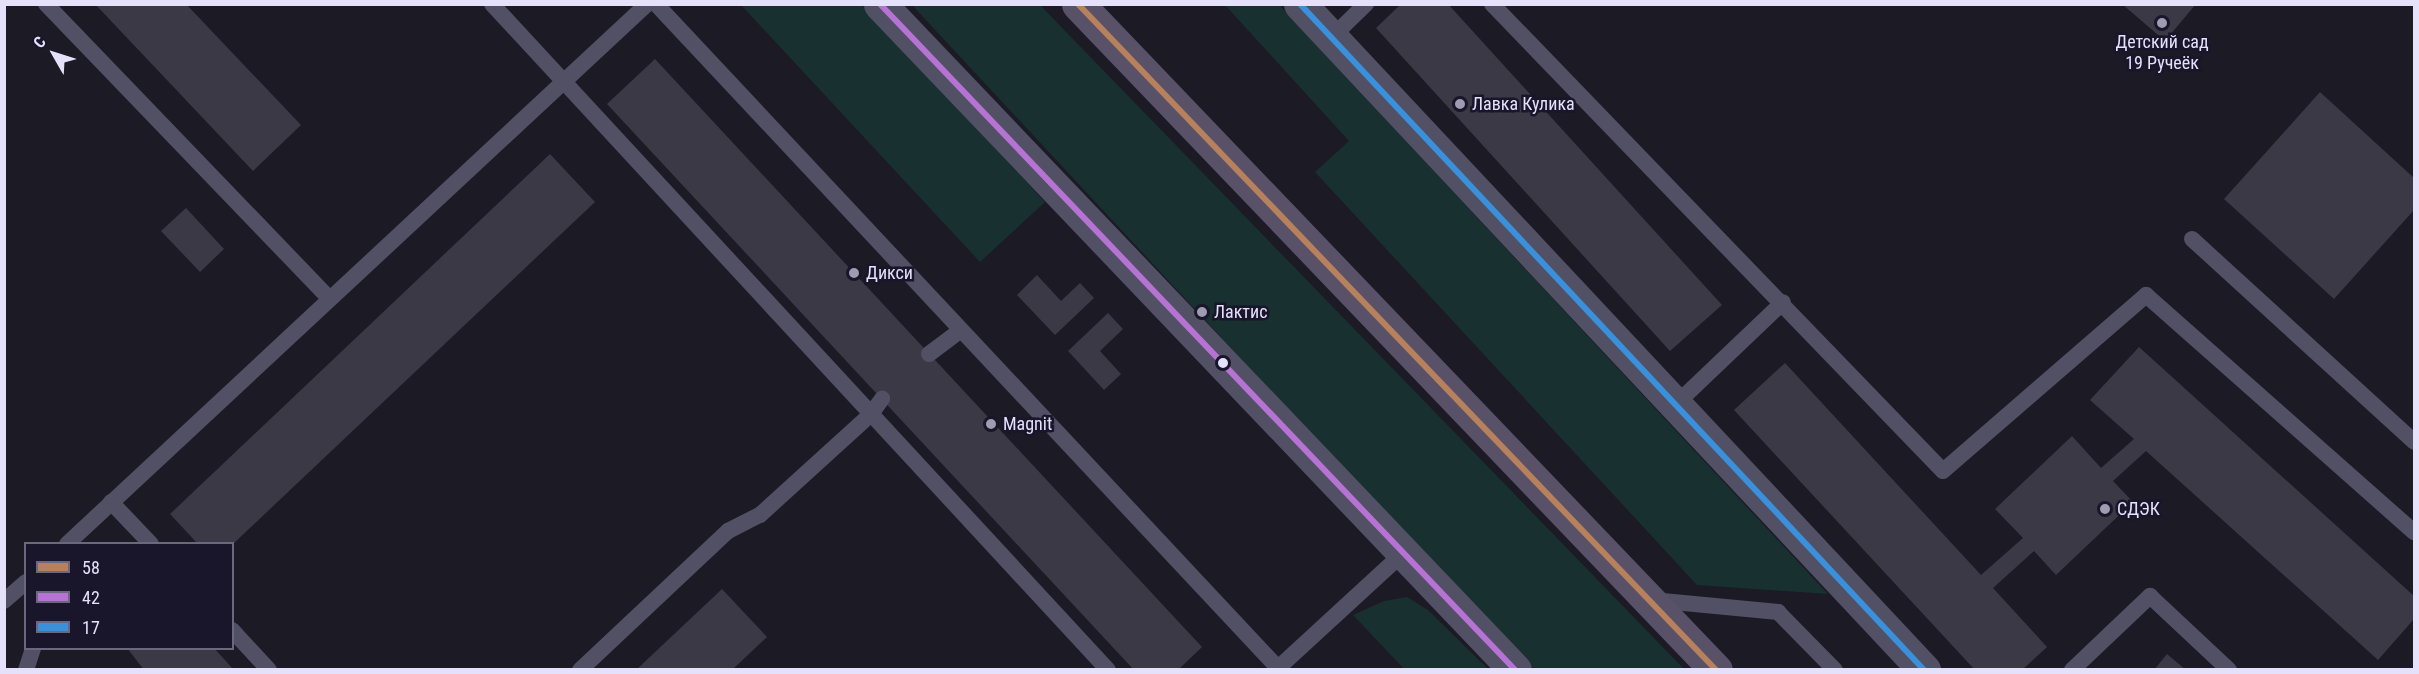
<!DOCTYPE html>
<meta charset="utf-8">
<style>
body{margin:0}
#map{position:relative;width:2419px;height:674px;overflow:hidden;background:#1c1a25;font-family:"Roboto Condensed",sans-serif}
div>[style]{position:absolute}
.green>*{inset:0;background:#193030}
.building>*{inset:0;background:#3b3946}
.lane>*{height:16px;margin:-8px;padding:0 8px;transform-origin:8px;border-radius:8px;background:#525064}
.street>*{height:33px;margin:-16.5px;padding:0 16.5px;transform-origin:16.5px;border-radius:16.5px;background:#525064}
.primary>*{height:33px;margin:-16.5px;padding:0 16.5px;transform-origin:16.5px;border-radius:16.5px;background:#595168}
.bus-1>*{height:6px;margin:-3px;padding:0 3px;transform-origin:3px;border-radius:3px;background:#b6815c}
.bus-2>*{height:6px;margin:-3px;padding:0 3px;transform-origin:3px;border-radius:3px;background:#b673d3}
.bus-3>*{height:6px;margin:-3px;padding:0 3px;transform-origin:3px;border-radius:3px;background:#3a90db}
.dots>*{width:16px;height:16px;translate:-50% -50%;box-sizing:border-box;border:3px solid #19152a;border-radius:50%}
span{translate:-50% -50%;white-space:nowrap;text-align:center;line-height:1.15;-webkit-text-stroke:5px #19152a;paint-order:stroke}
.poi-label{font-size:18px;color:#e5e1fb}
.left{translate:0 -50%;text-align:left}
.frame{position:absolute;inset:0;border:6px solid #e5e1fb;pointer-events:none}
.legend{position:absolute;left:24px;top:542px;width:210px;height:108px;box-sizing:border-box;background:#19152a;border:2px solid #6b677e;margin:0;padding:8px 10px;list-style:none;font-size:18px;color:#e5e1fb}
.legend li{display:flex;align-items:center;gap:12px;height:30px}
.legend b{width:30px;border:2px solid #6b677e}
.north{position:absolute;left:24px;top:24px;width:60px;height:60px;-webkit-text-stroke:4px #19152a;paint-order:stroke;rotate:309deg;font-size:16px;font-weight:700;line-height:24px;text-align:center;color:#e5e1fb}
.north::after{content:'';display:block;margin:auto;width:21px;height:27px;background:#e5e1fb;clip-path:polygon(50% 0,100% 100%,50% 72%,0 100%)}
</style>
<div id="map">
<div class="green">
<div style="clip-path:polygon(741px 5px,862px 5px,1045px 202px,980px 262px)"></div>
<div style="clip-path:polygon(912px 5px,1040px 5px,1684px 669px,1543px 670px,1527px 666px)"></div>
<div style="clip-path:polygon(1225px 5px,1279px 5px,1828px 594px,1697px 585px,1315px 172px,1349px 141px)"></div>
<div style="clip-path:polygon(1407px 597px,1428px 610px,1488px 669px,1404px 669px,1353px 615px,1384px 601px)"></div>
</div>
<div class="building">
<div style="clip-path:polygon(95px 4px,186px 4px,301px 125px,253px 171px)"></div>
<div style="clip-path:polygon(1401px 4px,1448px 4px,1722px 305px,1670px 351px,1376px 28px)"></div>
<div style="clip-path:polygon(2122px 4px,2196px 4px,2165px 41px)"></div>
<div style="clip-path:polygon(655px 59px,1202px 647px,1178px 670px,1134px 670px,607px 104px)"></div>
<div style="clip-path:polygon(2320px 92px,2414px 178px,2414px 210px,2334px 299px,2224px 199px)"></div>
<div style="clip-path:polygon(550px 154px,595px 202px,233px 544px,198px 544px,170px 514px)"></div>
<div style="clip-path:polygon(186px 208px,224px 249px,200px 272px,161px 231px)"></div>
<div style="clip-path:polygon(1037px 275px,1061px 301px,1080px 283px,1094px 298px,1055px 335px,1017px 295px)"></div>
<div style="clip-path:polygon(1108px 313px,1123px 329px,1100px 351px,1121px 374px,1104px 390px,1068px 351px)"></div>
<div style="clip-path:polygon(2139px 347px,2414px 596px,2414px 619px,2378px 660px,2146px 451px,2113px 481px,2133px 502px,2056px 575px,2034px 551px,1993px 588px,2047px 647px,2022px 670px,1975px 670px,1734px 410px,1785px 363px,1981px 575px,2023px 538px,1995px 509px,2072px 436px,2101px 468px,2134px 439px,2090px 400px)"></div>
<div style="clip-path:polygon(722px 589px,767px 637px,732px 670px,636px 670px)"></div>
<div style="clip-path:polygon(127px 648px,214px 648px,234px 670px,144px 670px)"></div>
<div style="clip-path:polygon(2167px 654px,2186px 670px,2154px 670px)"></div>
</div>
<div class="lane">
<div style="left:46px;top:4px;width:409px;rotate:46.1deg"></div>
<div style="left:492px;top:4px;width:907px;rotate:47.23deg"></div>
<div style="left:656px;top:4px;width:910px;rotate:46.87deg"></div>
<div style="left:1492px;top:4px;width:649px;rotate:46deg"></div>
<div style="left:1943px;top:471px;width:269px;rotate:-40.9deg"></div>
<div style="left:2146px;top:295px;width:358px;rotate:41.5deg"></div>
<div style="left:1331px;top:38px;width:49px;rotate:-44.2deg"></div>
<div style="left:2192px;top:239px;width:301px;rotate:42.4deg"></div>
<div style="left:929px;top:354px;width:39px;rotate:-37deg"></div>
<div style="left:1675px;top:405px;width:149px;rotate:-43.6deg"></div>
<div style="left:111px;top:502px;width:58px;rotate:46.4deg"></div>
<div style="left:67px;top:544px;width:792px;rotate:-42.95deg"></div>
<div style="left:1652px;top:600px;width:127px;rotate:5.4deg"></div>
<div style="left:1778px;top:612px;width:81px;rotate:45.5deg"></div>
<div style="left:4px;top:601px;width:29px;rotate:-41deg"></div>
<div style="left:232px;top:630px;width:54px;rotate:47.2deg"></div>
<div style="left:26px;top:670px;width:23px;rotate:-72deg"></div>
<div style="left:580px;top:670px;width:203px;rotate:-43.2deg"></div>
<div style="left:728px;top:531px;width:36px;rotate:-27deg"></div>
<div style="left:760px;top:515px;width:150px;rotate:-42.3deg"></div>
<div style="left:871px;top:414px;width:19px;rotate:-54deg"></div>
<div style="left:1276px;top:670px;width:171px;rotate:-42.6deg"></div>
<div style="left:2072px;top:670px;width:108px;rotate:-43.5deg"></div>
<div style="left:2150px;top:596px;width:108px;rotate:43.1deg"></div>
</div>
<div class="street">
<div style="left:880px;top:4px;width:920px;rotate:46.36deg"></div>
<div style="left:1300px;top:4px;width:913px;rotate:46.86deg"></div>
</div>
<div class="primary">
<div style="left:1078px;top:4px;width:922px;rotate:46.23deg"></div>
</div>
<div class="bus-1">
<div style="left:1078px;top:4px;width:922px;rotate:46.23deg"></div>
</div>
<div class="bus-2">
<div style="left:880px;top:4px;width:920px;rotate:46.36deg"></div>
</div>
<div class="bus-3">
<div style="left:1300px;top:4px;width:913px;rotate:46.86deg"></div>
</div>
<div class="dots">
<div style="left:2162px;top:23px;background:#9f9bb0"></div>
<div style="left:1460px;top:104px;background:#9f9bb0"></div>
<div style="left:854px;top:273px;background:#9f9bb0"></div>
<div style="left:1202px;top:312px;background:#9f9bb0"></div>
<div style="left:1223px;top:363px;background:#e5e1fb"></div>
<div style="left:991px;top:424px;background:#9f9bb0"></div>
<div style="left:2105px;top:509px;background:#9f9bb0"></div>
</div>
<div class="poi-label">
<span style="left:2162px;top:53px">Детский сад<br>19 Ручеёк</span>
<span class="left" style="left:1472px;top:104px">Лавка Кулика</span>
<span class="left" style="left:866px;top:273px">Дикси</span>
<span class="left" style="left:1214px;top:312px">Лактис</span>
<span class="left" style="left:1003px;top:424px">Magnit</span>
<span class="left" style="left:2117px;top:509px">СДЭК</span>
</div>
<div class="frame"></div>
<ul class="legend">
<li><b style="height:8px;background:#b6815c"></b>58</li>
<li><b style="height:8px;background:#b673d3"></b>42</li>
<li><b style="height:8px;background:#3a90db"></b>17</li>
</ul>
<div class="north">С</div>
</div>
